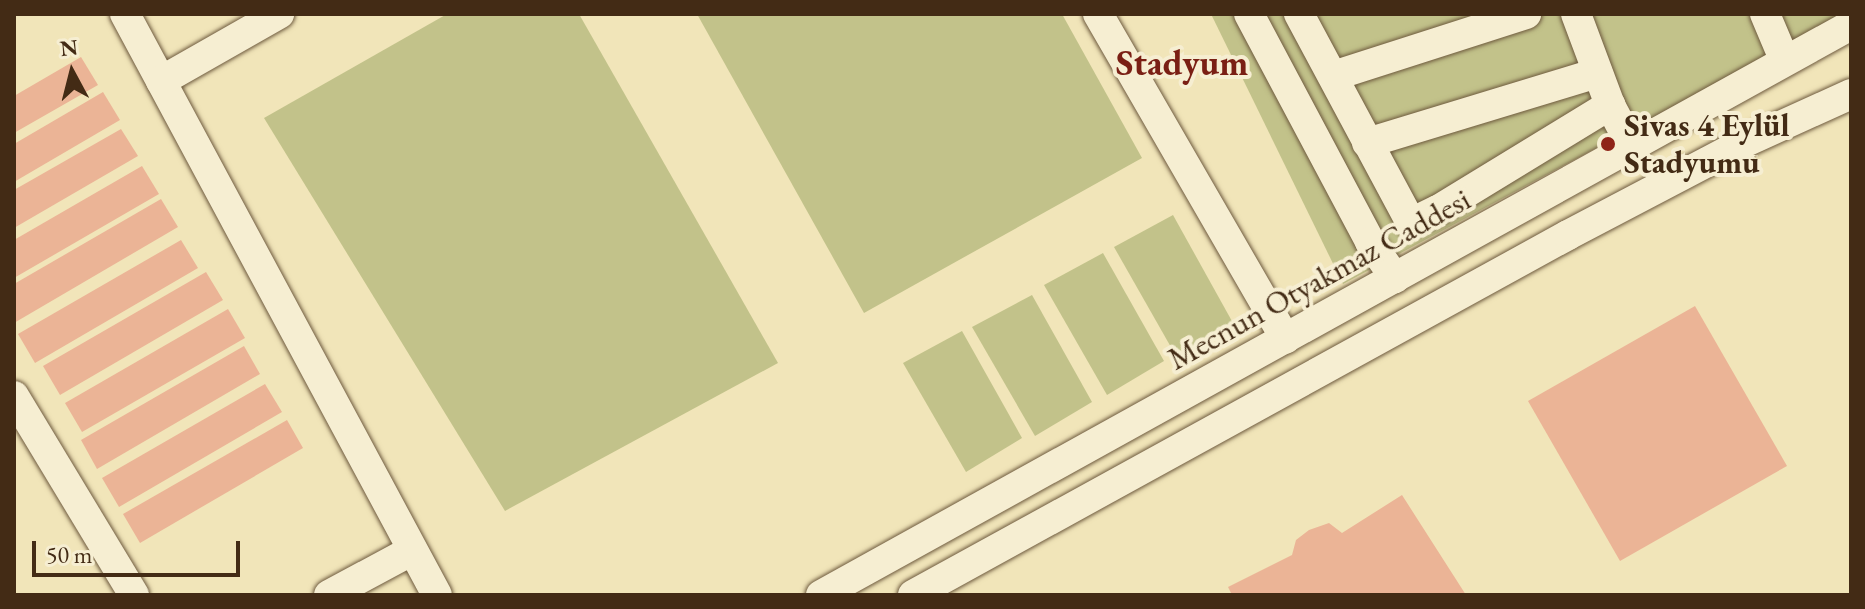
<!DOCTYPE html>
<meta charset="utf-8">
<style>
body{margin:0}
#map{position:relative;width:1865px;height:609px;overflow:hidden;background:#f1e5b9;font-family:"EB Garamond",serif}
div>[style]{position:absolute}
.green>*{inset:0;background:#c2c28a}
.building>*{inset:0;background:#ebb496}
.roads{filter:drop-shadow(0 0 2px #6e5a3e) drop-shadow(0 0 2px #6e5a3e)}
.minor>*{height:30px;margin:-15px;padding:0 15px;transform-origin:15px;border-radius:15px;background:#f6eed2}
.dots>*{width:22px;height:22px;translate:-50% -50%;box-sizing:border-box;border:4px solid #f6eed2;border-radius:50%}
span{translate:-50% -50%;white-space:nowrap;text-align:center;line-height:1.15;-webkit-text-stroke:8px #f6eed2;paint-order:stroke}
.poi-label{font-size:32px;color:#432b15;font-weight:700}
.left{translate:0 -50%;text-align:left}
.street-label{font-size:32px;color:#432b15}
.quarter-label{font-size:36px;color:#7a1f14;font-weight:700}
.frame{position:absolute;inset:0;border:16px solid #432b15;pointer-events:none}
.north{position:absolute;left:32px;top:32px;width:80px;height:80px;-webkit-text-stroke:6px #f6eed2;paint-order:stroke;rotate:353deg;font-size:22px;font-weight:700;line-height:32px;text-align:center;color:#432b15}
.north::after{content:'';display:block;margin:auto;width:28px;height:36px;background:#432b15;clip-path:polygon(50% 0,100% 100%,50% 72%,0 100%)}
.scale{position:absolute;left:32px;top:541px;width:208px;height:36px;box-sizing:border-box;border:4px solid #432b15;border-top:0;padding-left:10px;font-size:24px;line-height:28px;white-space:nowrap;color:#432b15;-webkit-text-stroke:6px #f6eed2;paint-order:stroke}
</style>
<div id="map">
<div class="green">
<div style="clip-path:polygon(447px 14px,579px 14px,778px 363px,505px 511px,264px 118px)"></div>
<div style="clip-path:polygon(697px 14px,1062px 14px,1142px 158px,864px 313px)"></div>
<div style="clip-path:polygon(1211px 14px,1846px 14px,1343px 284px)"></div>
<div style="clip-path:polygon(1173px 215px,1233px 323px,1176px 356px,1114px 247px)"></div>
<div style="clip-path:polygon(1103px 253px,1164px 361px,1107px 395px,1044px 285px)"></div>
<div style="clip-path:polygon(1032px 295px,1092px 402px,1035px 436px,972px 327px)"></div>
<div style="clip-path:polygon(962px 331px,1022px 438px,966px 472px,903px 363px)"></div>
</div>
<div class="building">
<div style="clip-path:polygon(81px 57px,98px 85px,14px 133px,14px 96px)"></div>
<div style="clip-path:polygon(103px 92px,120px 120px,14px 182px,14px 144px)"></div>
<div style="clip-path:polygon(121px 129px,138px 156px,14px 228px,14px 190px)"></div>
<div style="clip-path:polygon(142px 166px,159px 194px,14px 278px,14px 240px)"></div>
<div style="clip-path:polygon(161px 199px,178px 227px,14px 323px,14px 284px)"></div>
<div style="clip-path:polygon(181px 240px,198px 268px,35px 363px,18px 334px)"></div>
<div style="clip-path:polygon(206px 272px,223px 300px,60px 395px,43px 366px)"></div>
<div style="clip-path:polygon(1695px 306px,1787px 466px,1620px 561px,1528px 401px)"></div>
<div style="clip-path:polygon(228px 309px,245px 338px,82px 432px,65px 403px)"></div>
<div style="clip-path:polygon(244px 346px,260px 374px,97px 469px,81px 440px)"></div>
<div style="clip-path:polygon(265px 384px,282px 412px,119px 507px,102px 478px)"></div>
<div style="clip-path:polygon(287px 420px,303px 448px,140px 543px,123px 514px)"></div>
<div style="clip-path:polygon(1402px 495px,1466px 595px,1232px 595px,1228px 587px,1292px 555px,1296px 540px,1309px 530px,1329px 523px,1342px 533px)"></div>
</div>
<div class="roads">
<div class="minor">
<div style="left:125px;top:14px;width:659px;rotate:61.76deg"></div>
<div style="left:1098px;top:14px;width:375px;rotate:60deg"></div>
<div style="left:1249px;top:14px;width:258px;rotate:62deg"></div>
<div style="left:1370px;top:242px;width:44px;rotate:55.2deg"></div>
<div style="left:1299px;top:14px;width:237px;rotate:61.8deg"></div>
<div style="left:1411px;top:223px;width:30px;rotate:-26deg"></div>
<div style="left:1438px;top:210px;width:202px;rotate:-31.4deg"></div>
<div style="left:1576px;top:14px;width:97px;rotate:69.5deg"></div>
<div style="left:1610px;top:105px;width:45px;rotate:62.3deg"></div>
<div style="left:1765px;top:14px;width:49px;rotate:67.1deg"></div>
<div style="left:1333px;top:76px;width:203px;rotate:-17.8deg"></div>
<div style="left:161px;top:81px;width:136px;rotate:-29.6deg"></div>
<div style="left:1367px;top:143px;width:241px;rotate:-16.9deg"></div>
<div style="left:14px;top:396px;width:232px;rotate:58.9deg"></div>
<div style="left:329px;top:595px;width:93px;rotate:-28.2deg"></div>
<div style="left:821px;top:595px;width:1177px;rotate:-28.96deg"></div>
<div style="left:913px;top:595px;width:747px;rotate:-28.79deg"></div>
<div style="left:1568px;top:235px;width:195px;rotate:-27.7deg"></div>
<div style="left:1741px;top:144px;width:121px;rotate:-24.4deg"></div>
</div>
</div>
<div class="dots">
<div style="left:1608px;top:144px;background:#8f2418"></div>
</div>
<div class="poi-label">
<span class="left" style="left:1624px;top:144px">Sivas 4 Eylül<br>Stadyumu</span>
</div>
<div class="street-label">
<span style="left:1319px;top:279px;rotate:-29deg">Mecnun Otyakmaz Caddesi</span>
</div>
<div class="quarter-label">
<span style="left:1182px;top:63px">Stadyum</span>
</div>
<div class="frame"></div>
<div class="north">N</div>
<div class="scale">50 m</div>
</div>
